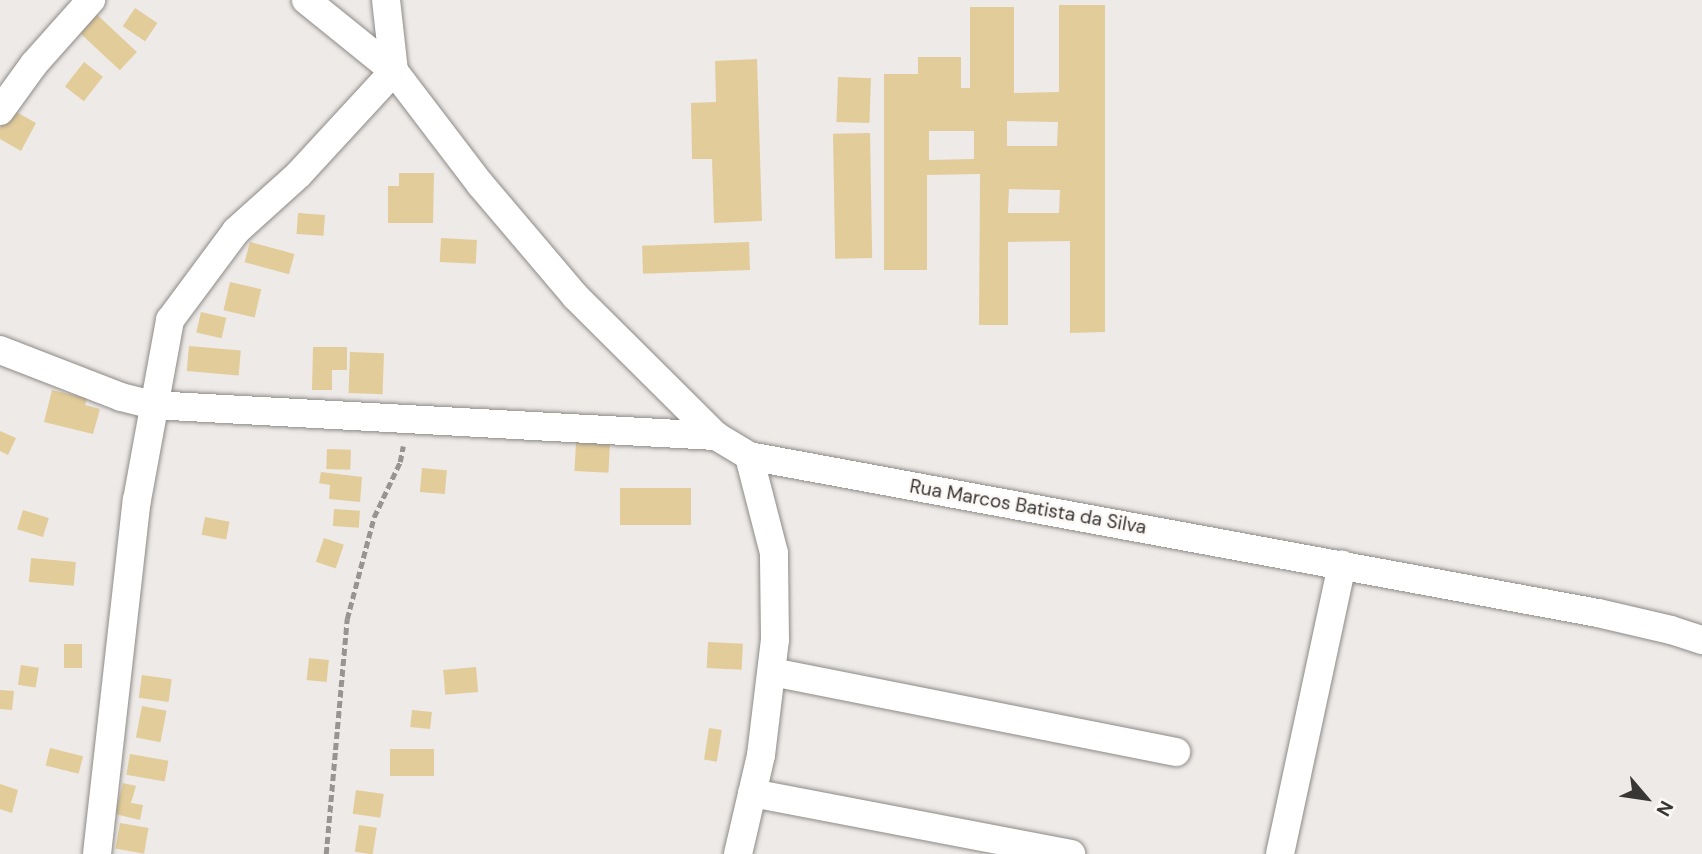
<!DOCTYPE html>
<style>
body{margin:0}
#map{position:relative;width:1702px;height:854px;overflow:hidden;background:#eeeae7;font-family:"DM Sans",sans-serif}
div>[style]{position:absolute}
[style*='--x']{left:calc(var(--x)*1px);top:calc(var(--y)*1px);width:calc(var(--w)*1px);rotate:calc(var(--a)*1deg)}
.building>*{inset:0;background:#e2cc9a;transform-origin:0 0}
.path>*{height:4.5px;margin-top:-2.25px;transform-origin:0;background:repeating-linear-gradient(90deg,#979492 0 7px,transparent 0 10.5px)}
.roads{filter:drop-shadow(0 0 2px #8d8a87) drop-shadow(0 0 2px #8d8a87)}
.street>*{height:28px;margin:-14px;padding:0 14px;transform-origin:14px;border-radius:14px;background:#fff}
span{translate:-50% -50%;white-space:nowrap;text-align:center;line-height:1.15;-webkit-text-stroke:5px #fcf8f5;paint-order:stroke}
.street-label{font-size:19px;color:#393736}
.north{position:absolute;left:1611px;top:763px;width:70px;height:70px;-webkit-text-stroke:5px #fcf8f5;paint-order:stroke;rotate:119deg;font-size:19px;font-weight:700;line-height:28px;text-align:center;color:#393736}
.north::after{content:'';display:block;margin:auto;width:24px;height:32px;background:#393736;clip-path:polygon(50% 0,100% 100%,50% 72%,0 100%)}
</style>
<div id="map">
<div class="building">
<div style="clip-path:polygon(evenodd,1059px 5px,1105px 5px,1105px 332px,1070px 333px,1070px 241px,1008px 242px,1008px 325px,979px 325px,980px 174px,927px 175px,927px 270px,884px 270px,884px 74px,918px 74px,918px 57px,961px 57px,961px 88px,970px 88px,970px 7px,1014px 7px,1014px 93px,1059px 92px,1059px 5px,1007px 121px,1058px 122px,1057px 146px,1007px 146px,1007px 121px,1059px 5px,929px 131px,974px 131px,974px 159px,929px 160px,929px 131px,1059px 5px,1009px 189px,1060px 190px,1059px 213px,1008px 213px,1009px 189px)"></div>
<div style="left:135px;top:8px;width:27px;height:22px;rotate:34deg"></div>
<div style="left:93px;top:11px;width:60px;height:25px;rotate:43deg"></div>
<div style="clip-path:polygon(757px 59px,762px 221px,714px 223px,712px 159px,692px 159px,691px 103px,716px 102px,715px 61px)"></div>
<div style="left:84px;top:62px;width:24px;height:31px;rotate:38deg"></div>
<div style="left:838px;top:77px;width:33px;height:45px;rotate:2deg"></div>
<div style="clip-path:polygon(11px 109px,36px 123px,21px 151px,0 139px,0 128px)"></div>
<div style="left:870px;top:133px;width:125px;height:37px;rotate:89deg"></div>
<div style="clip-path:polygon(399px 173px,434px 173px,433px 223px,388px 223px,388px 186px,399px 186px)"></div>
<div style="left:298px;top:213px;width:27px;height:21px;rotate:4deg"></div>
<div style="left:441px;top:238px;width:36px;height:24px;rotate:3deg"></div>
<div style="left:250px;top:242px;width:46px;height:21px;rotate:15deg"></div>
<div style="left:749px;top:242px;width:28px;height:107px;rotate:88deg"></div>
<div style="left:230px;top:282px;width:32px;height:29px;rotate:13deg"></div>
<div style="left:201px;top:312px;width:26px;height:21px;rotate:13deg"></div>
<div style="left:189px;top:346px;width:52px;height:25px;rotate:5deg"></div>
<div style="clip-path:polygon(313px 347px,347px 347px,347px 370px,332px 370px,332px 390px,312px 390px)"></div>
<div style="left:350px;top:352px;width:34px;height:41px;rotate:2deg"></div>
<div style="clip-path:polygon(52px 390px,87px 398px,85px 405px,100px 409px,93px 434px,44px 422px)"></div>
<div style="clip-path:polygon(0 431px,16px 438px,8px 455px,0 451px)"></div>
<div style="left:576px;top:442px;width:34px;height:29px;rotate:3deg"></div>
<div style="left:327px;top:449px;width:24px;height:20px;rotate:2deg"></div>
<div style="left:422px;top:468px;width:25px;height:24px;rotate:5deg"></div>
<div style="clip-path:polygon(321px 472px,362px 477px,360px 502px,329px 499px,330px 485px,319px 483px)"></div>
<div style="left:620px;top:488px;width:71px;height:37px"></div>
<div style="left:334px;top:509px;width:26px;height:17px;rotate:4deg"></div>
<div style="left:23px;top:510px;width:27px;height:20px;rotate:17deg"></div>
<div style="left:205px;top:517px;width:25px;height:18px;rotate:11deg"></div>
<div style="left:324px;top:538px;width:21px;height:25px;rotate:19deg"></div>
<div style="left:31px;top:558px;width:45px;height:24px;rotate:5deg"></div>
<div style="left:708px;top:642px;width:35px;height:26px;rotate:3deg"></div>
<div style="left:64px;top:644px;width:18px;height:24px"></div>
<div style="left:309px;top:658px;width:20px;height:22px;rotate:6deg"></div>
<div style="left:21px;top:665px;width:18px;height:20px;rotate:9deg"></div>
<div style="left:476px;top:667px;width:25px;height:33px;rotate:85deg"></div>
<div style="left:142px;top:675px;width:30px;height:23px;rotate:8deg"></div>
<div style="clip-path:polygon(0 690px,14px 691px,12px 710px,0 709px)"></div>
<div style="left:142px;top:706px;width:25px;height:32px;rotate:11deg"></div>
<div style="left:412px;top:710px;width:20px;height:17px;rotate:6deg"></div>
<div style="left:709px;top:728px;width:13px;height:32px;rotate:9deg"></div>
<div style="left:50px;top:748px;width:34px;height:18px;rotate:14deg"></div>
<div style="left:434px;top:749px;width:27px;height:44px;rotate:90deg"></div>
<div style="left:130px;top:754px;width:39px;height:21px;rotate:10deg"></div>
<div style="clip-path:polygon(123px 783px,136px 786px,131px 803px,143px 805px,140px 820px,115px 814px)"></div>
<div style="clip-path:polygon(0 784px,18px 790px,12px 813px,0 809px)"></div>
<div style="left:356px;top:790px;width:28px;height:24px;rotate:8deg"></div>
<div style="left:120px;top:823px;width:29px;height:26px;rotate:10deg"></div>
<div style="left:359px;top:825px;width:18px;height:27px;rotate:9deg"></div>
</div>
<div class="path">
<div style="--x:326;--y:854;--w:236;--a:-84.9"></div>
<div style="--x:347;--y:619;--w:106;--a:-75.2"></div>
<div style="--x:374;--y:517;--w:61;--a:-64.7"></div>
<div style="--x:400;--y:462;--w:16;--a:-79"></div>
</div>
<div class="roads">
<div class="street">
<div style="--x:306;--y:0;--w:113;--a:38.9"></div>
<div style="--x:394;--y:71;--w:143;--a:52.7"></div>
<div style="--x:481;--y:185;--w:145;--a:49.7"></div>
<div style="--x:575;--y:296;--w:199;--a:44.8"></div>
<div style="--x:716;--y:436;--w:39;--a:31"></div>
<div style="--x:749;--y:456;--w:863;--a:10.48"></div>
<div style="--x:1598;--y:613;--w:75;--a:13.1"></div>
<div style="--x:1671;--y:630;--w:33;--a:18"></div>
<div style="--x:0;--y:111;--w:58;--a:-54.1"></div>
<div style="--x:34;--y:64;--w:86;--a:-48.3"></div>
<div style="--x:0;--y:350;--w:130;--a:21.2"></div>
<div style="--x:121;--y:397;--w:32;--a:14"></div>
<div style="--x:152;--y:405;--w:565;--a:3.15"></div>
<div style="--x:772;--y:672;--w:412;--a:11.2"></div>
<div style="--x:752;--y:793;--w:325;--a:10.8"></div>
<div style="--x:97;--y:854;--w:356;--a:-83.6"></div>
<div style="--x:137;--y:500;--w:183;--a:-79.6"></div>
<div style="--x:170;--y:320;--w:111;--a:-53.4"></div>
<div style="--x:236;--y:231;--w:85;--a:-42.1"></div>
<div style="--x:299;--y:174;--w:140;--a:-47.3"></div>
<div style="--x:394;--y:71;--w:71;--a:-96.4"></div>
<div style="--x:738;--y:854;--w:102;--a:-76.9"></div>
<div style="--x:761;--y:755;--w:116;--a:-83.1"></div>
<div style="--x:775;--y:640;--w:87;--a:-90.7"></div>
<div style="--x:774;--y:553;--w:100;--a:-104.5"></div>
<div style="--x:1280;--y:854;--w:296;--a:-77.9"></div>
</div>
</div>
<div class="street-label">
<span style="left:1028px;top:507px;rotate:10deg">Rua Marcos Batista da Silva</span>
</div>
<div class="north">N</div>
</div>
